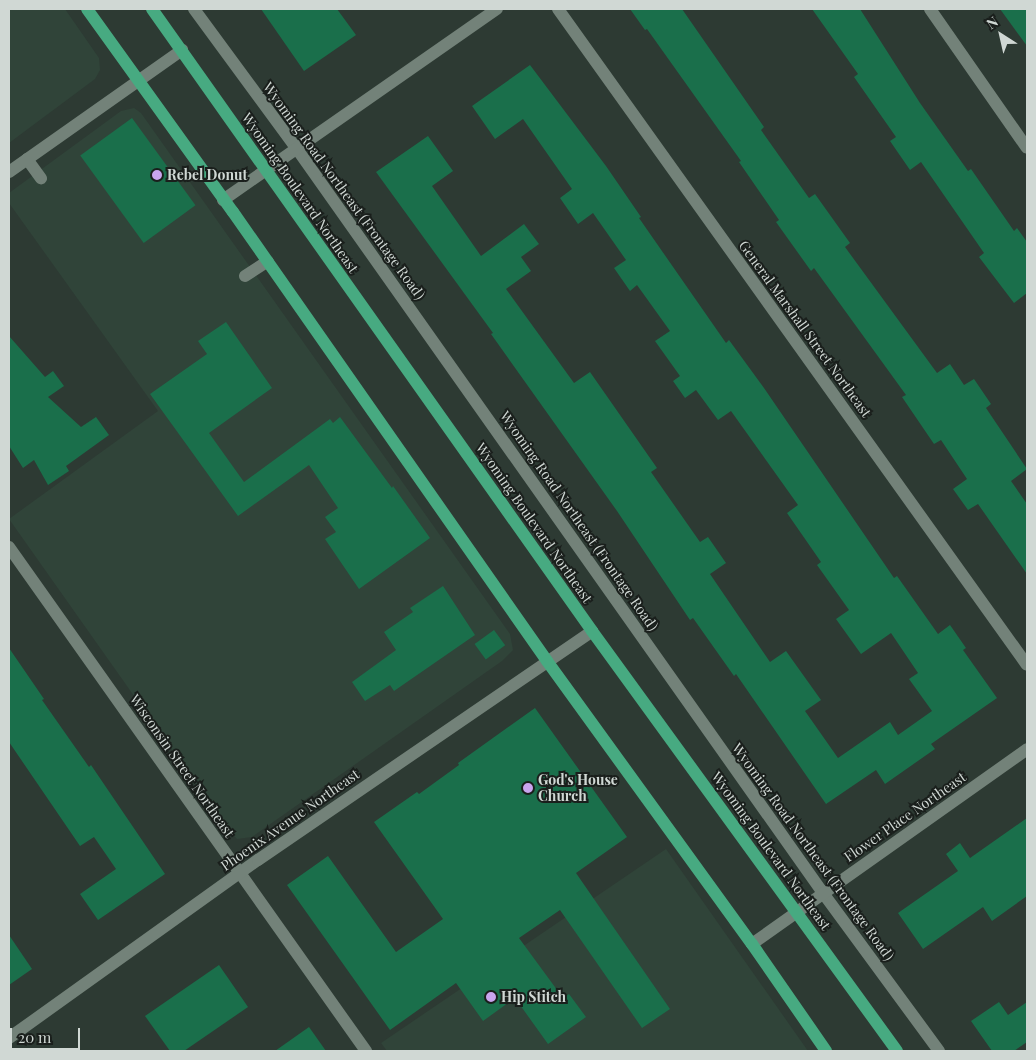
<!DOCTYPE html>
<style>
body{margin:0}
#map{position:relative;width:1036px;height:1060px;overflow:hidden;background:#2d3a33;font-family:"Playfair Display",serif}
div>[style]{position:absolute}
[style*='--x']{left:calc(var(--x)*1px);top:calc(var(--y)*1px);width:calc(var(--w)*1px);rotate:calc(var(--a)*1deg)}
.built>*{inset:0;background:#304439}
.building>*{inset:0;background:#1a6f4b;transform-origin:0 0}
.minor>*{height:12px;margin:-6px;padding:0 6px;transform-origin:6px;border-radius:6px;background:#738279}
.major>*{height:12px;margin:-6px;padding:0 6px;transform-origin:6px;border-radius:6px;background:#47aa81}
.dots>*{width:14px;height:14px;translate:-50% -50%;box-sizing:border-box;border:2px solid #1a1f1c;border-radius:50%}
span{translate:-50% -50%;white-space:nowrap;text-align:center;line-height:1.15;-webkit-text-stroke:4px #1a1f1c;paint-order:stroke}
.poi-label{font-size:14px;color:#d0d8d4;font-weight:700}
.left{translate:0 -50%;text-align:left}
.street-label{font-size:14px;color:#d0d8d4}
.frame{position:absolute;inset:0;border:10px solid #d0d8d4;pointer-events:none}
.north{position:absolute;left:976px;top:10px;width:50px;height:50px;-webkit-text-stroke:4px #1a1f1c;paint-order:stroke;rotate:325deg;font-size:14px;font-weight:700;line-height:20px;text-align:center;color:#d0d8d4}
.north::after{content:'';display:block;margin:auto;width:18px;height:22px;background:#d0d8d4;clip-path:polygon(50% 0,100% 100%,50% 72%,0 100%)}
.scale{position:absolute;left:10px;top:1028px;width:70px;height:22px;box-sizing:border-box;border:2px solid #d0d8d4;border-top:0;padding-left:6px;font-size:15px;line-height:18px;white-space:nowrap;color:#d0d8d4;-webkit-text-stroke:4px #1a1f1c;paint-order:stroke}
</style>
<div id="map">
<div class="built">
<div style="clip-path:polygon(9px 9px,65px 9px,99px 58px,100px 70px,95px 79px,9px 143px)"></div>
<div style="clip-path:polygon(134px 108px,141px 113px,510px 634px,513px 650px,502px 661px,252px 837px,237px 839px,228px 829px,9px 519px,158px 411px,9px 203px,9px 193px,121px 111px)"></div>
<div style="clip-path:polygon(666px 849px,808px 1051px,387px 1051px,381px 1043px)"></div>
</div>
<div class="building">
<div style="clip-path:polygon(261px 9px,337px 9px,356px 35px,304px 71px)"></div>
<div style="clip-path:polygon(630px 9px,682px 9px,764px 127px,761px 130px,809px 198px,815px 194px,850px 243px,845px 247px,937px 373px,950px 364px,964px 385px,974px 379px,991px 404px,986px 408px,1027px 469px,1011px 481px,1027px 504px,1027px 574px,978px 504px,968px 510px,953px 489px,967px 479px,941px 440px,934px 444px,902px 397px,906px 395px,814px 268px,811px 271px,776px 222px,779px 220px,739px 162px,741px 161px,647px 29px,645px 30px)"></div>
<div style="clip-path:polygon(812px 9px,860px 9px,920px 103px,968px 171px,971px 169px,1014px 231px,1017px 228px,1027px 242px,1027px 293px,1014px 303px,979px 257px,984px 253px,921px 162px,910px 170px,890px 141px,896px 137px,854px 77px,858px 74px)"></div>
<div style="clip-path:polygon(1000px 9px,1027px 9px,1027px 46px)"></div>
<div style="clip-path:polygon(530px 65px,606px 166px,641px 217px,639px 218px,726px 343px,729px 340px,764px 388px,894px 578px,897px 576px,938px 634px,950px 625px,966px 648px,963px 650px,997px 698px,931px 744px,935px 749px,885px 784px,876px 770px,826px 804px,736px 674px,734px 676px,693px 618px,690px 620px,617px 511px,491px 334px,493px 333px,376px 172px,428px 136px,453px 171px,432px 186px,481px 256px,524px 224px,539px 244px,521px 257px,531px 271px,506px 289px,574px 383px,590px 372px,657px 468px,651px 472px,700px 542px,708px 537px,726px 563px,710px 574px,770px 662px,786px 651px,821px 700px,805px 711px,838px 758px,890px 722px,898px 735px,932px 711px,909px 679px,918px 673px,891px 633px,861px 654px,836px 619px,849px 610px,817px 565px,821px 562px,787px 513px,798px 505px,731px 411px,718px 420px,696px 390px,685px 398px,673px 381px,680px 376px,655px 341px,670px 331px,637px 285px,630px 291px,614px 268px,626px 260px,593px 213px,578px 224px,560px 198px,572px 189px,523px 119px,495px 139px,472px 106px)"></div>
<div style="left:132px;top:118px;width:108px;height:64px;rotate:54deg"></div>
<div style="clip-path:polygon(226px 322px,272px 388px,209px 433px,244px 482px,330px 419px,333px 423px,340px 417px,392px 488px,393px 486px,430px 538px,359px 589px,325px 539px,336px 532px,325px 517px,338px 508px,309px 465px,238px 516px,150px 394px,207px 354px,198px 341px)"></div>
<div style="clip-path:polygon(9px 336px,45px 377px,53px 371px,64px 386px,48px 397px,81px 427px,96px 417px,109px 435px,66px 466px,69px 471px,48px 485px,34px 460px,23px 468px,9px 446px)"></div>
<div style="clip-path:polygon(443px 586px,475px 635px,394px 691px,390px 685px,365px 701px,352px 682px,396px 650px,384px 632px,413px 612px,410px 608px)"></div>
<div style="left:494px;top:630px;width:19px;height:24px;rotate:54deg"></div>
<div style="clip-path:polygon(9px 648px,44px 699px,42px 700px,89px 767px,91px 765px,165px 874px,98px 920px,80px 894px,116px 869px,94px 837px,80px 846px,9px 742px)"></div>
<div style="clip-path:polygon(535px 708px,627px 837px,576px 873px,670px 1009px,642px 1028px,560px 910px,519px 938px,563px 998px,569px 994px,586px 1017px,548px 1044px,515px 998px,483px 1021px,456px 983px,390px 1030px,287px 885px,328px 856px,396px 952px,443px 919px,374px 822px,417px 792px,419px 794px,459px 765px,458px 763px)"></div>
<div style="clip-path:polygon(1027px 818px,1027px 896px,992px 921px,983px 907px,923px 949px,898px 913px,958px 871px,946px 854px,960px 843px,970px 858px)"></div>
<div style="clip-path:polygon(9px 935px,32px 969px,9px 985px)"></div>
<div style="clip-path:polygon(219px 965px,248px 1007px,184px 1051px,170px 1051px,145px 1016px)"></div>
<div style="clip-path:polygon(999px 1002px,1008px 1015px,1027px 1002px,1027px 1042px,1014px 1051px,992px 1051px,971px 1021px)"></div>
<div style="clip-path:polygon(309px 1027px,326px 1051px,275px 1051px)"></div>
</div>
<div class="minor">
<div style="--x:194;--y:9;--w:174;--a:53.7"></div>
<div style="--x:297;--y:149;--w:911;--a:54.74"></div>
<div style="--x:823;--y:893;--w:196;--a:53.7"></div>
<div style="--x:558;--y:9;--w:806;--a:54.44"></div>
<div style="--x:930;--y:9;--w:169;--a:55.1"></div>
<div style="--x:27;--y:159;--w:24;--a:54"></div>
<div style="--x:9;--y:172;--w:212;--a:-35.2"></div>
<div style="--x:223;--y:200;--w:334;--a:-34.9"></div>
<div style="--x:245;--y:276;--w:27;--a:-33"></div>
<div style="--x:9;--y:547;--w:618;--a:54.69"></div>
<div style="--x:752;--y:944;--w:337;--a:-35.3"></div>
<div style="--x:9;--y:1038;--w:306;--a:-35.6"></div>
<div style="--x:258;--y:860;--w:405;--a:-34.4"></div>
</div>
<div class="major">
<div style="--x:87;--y:9;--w:250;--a:54.3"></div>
<div style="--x:233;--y:212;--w:548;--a:55.03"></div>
<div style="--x:547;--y:661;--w:349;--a:54.1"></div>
<div style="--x:752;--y:944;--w:130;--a:55.3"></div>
<div style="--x:152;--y:9;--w:762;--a:54.72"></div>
<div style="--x:592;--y:631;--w:519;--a:54.01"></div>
</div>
<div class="dots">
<div style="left:157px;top:175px;background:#c9a5ee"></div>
<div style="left:528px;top:788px;background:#c9a5ee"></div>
<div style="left:491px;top:997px;background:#c9a5ee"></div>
</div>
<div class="poi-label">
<span class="left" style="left:167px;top:175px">Rebel Donut</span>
<span class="left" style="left:538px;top:788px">God's House<br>Church</span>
<span class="left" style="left:501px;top:997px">Hip Stitch</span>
</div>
<div class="street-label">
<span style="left:344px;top:191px;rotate:54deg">Wyoming Road Northeast (Frontage Road)</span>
<span style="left:300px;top:193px;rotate:55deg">Wyoming Boulevard Northeast</span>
<span style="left:805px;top:329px;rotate:54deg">General Marshall Street Northeast</span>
<span style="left:579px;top:521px;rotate:55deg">Wyoming Road Northeast (Frontage Road)</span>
<span style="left:534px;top:523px;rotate:55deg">Wyoming Boulevard Northeast</span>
<span style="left:182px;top:766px;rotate:55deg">Wisconsin Street Northeast</span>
<span style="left:905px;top:817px;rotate:-35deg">Flower Place Northeast</span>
<span style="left:290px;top:820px;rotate:-35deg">Phoenix Avenue Northeast</span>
<span style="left:771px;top:851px;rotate:54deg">Wyoming Boulevard Northeast</span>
<span style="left:813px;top:852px;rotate:54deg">Wyoming Road Northeast (Frontage Road)</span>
</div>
<div class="frame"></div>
<div class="north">N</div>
<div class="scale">20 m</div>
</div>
